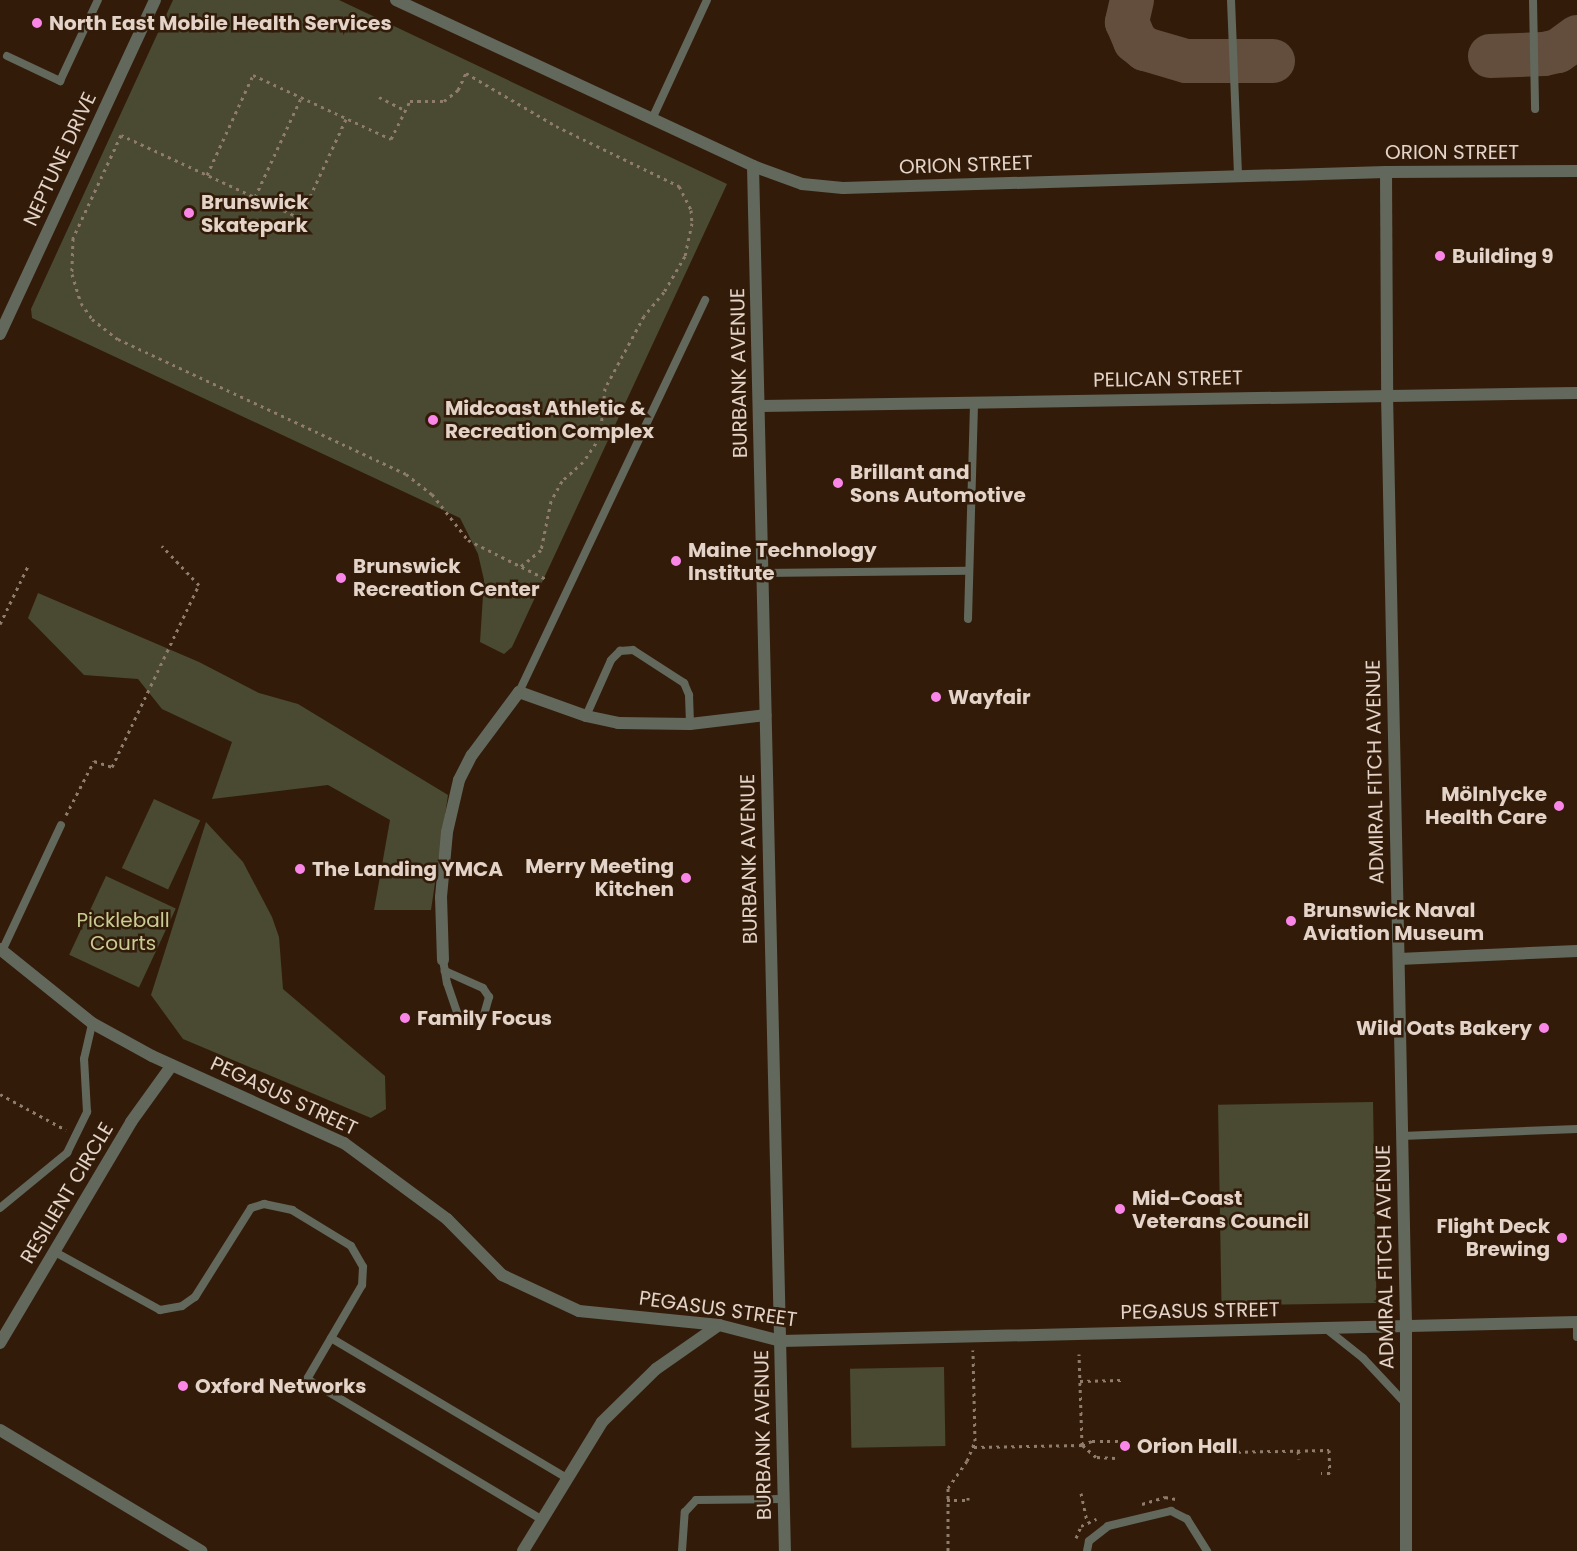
<!DOCTYPE html>
<meta charset="utf-8">
<style>
body{margin:0}
#map{position:relative;width:1577px;height:1551px;overflow:hidden;background:#321c09;font-family:Poppins,sans-serif}
div>[style]{position:absolute}
[style*='--x']{left:calc(var(--x)*1px);top:calc(var(--y)*1px);width:calc(var(--w)*1px);rotate:calc(var(--a)*1deg)}
.green>*{inset:0;background:#494a31;transform-origin:0 0}
.taxiway>*{height:44px;margin:-22px;padding:0 22px;transform-origin:22px;border-radius:22px;background:#634e3e}
.path>*{height:3px;margin-top:-1.5px;transform-origin:0;background:repeating-linear-gradient(90deg,#8f7c6d 0 3px,transparent 0 7.5px)}
.service>*{height:8px;margin:-4px;padding:0 4px;transform-origin:4px;border-radius:4px;background:#63685c}
.minor>*{height:12px;margin:-6px;padding:0 6px;transform-origin:6px;border-radius:6px;background:#63685c}
.dots>*{width:16px;height:16px;translate:-50% -50%;box-sizing:border-box;border:3px solid #321c09;border-radius:50%}
span{translate:-50% -50%;white-space:nowrap;text-align:center;line-height:1.15;-webkit-text-stroke:5px #321c09;paint-order:stroke}
.poi-label{font-size:20px;color:#e3d3c8;font-weight:700}
.left{translate:0 -50%;text-align:left}
.right{translate:-100% -50%;text-align:right}
.street-label{font-size:20px;color:#e3d3c8}
.park-label{font-size:20px;color:#c9cc93}
</style>
<div id="map">
<div class="green">
<div style="clip-path:polygon(173px 0,339px 0,727px 184px,512px 647px,504px 654px,480px 642px,484px 580px,478px 554px,460px 518px,32px 318px,31px 309px)"></div>
<div style="clip-path:polygon(38px 593px,199px 662px,259px 693px,298px 704px,448px 795px,431px 910px,374px 910px,390px 820px,328px 785px,212px 799px,232px 742px,162px 709px,138px 679px,84px 675px,28px 618px)"></div>
<div style="left:154px;top:799px;width:51px;height:76px;rotate:25deg"></div>
<div style="clip-path:polygon(206px 822px,243px 862px,272px 917px,279px 937px,283px 989px,385px 1076px,386px 1109px,371px 1118px,183px 1039px,151px 995px)"></div>
<div style="left:106px;top:876px;width:77px;height:87px;rotate:25deg"></div>
<div style="left:1373px;top:1102px;width:201px;height:155px;rotate:89deg"></div>
<div style="left:944px;top:1367px;width:79px;height:94px;rotate:89deg"></div>
</div>
<div class="taxiway">
<div style="--x:1132;--y:0;--w:23;--a:103"></div>
<div style="--x:1127;--y:22;--w:21;--a:67"></div>
<div style="--x:1135;--y:41;--w:13;--a:39"></div>
<div style="--x:1145;--y:49;--w:43;--a:16.3"></div>
<div style="--x:1186;--y:61;--w:87;--a:0"></div>
<div style="--x:1490;--y:56;--w:54;--a:-2.1"></div>
<div style="--x:1544;--y:54;--w:14;--a:-12"></div>
<div style="--x:1558;--y:51;--w:24;--a:-36"></div>
</div>
<div class="path">
<div style="--x:379;--y:97;--w:29;--a:27"></div>
<div style="--x:346;--y:119;--w:109;--a:114.9"></div>
<div style="--x:300;--y:218;--w:197;--a:-155.1"></div>
<div style="--x:121;--y:135;--w:114;--a:115"></div>
<div style="--x:73;--y:238;--w:36;--a:92"></div>
<div style="--x:72;--y:274;--w:30;--a:73"></div>
<div style="--x:81;--y:303;--w:19;--a:55"></div>
<div style="--x:92;--y:319;--w:33;--a:38"></div>
<div style="--x:118;--y:339;--w:318;--a:25.1"></div>
<div style="--x:406;--y:474;--w:33;--a:38"></div>
<div style="--x:432;--y:494;--w:58;--a:52"></div>
<div style="--x:468;--y:540;--w:87;--a:26.6"></div>
<div style="--x:207;--y:175;--w:110;--a:-65.3"></div>
<div style="--x:253;--y:75;--w:152;--a:24.9"></div>
<div style="--x:391;--y:139;--w:42;--a:-63.4"></div>
<div style="--x:410;--y:101;--w:34;--a:0"></div>
<div style="--x:444;--y:101;--w:18;--a:-38"></div>
<div style="--x:458;--y:90;--w:19;--a:-65"></div>
<div style="--x:466;--y:73;--w:104;--a:30.5"></div>
<div style="--x:556;--y:126;--w:137;--a:26"></div>
<div style="--x:679;--y:186;--w:27;--a:63"></div>
<div style="--x:691;--y:210;--w:13;--a:86"></div>
<div style="--x:692;--y:223;--w:34;--a:102"></div>
<div style="--x:685;--y:256;--w:42;--a:120.3"></div>
<div style="--x:664;--y:292;--w:31;--a:130"></div>
<div style="--x:644;--y:316;--w:82;--a:118.4"></div>
<div style="--x:605;--y:388;--w:49;--a:95.8"></div>
<div style="--x:600;--y:437;--w:30;--a:124"></div>
<div style="--x:583;--y:462;--w:28;--a:138"></div>
<div style="--x:562;--y:481;--w:23;--a:119"></div>
<div style="--x:551;--y:501;--w:50;--a:101.5"></div>
<div style="--x:541;--y:550;--w:27;--a:141"></div>
<div style="--x:255;--y:197;--w:109;--a:-65.1"></div>
<div style="--x:0;--y:624;--w:67;--a:-64.2"></div>
<div style="--x:66;--y:815;--w:61;--a:-62.6"></div>
<div style="--x:94;--y:761;--w:19;--a:18"></div>
<div style="--x:112;--y:767;--w:202;--a:-64.5"></div>
<div style="--x:199;--y:585;--w:54;--a:-133.5"></div>
<div style="--x:0;--y:1094;--w:75;--a:28.6"></div>
<div style="--x:1080;--y:1381;--w:41;--a:-1.4"></div>
<div style="--x:974;--y:1447;--w:108;--a:-1.1"></div>
<div style="--x:1082;--y:1445;--w:91;--a:-91.9"></div>
<div style="--x:1298;--y:1451;--w:8;--a:83"></div>
<div style="--x:1230;--y:1452;--w:99;--a:-1.2"></div>
<div style="--x:1329;--y:1450;--w:23;--a:88"></div>
<div style="--x:1330;--y:1473;--w:9;--a:180"></div>
<div style="--x:1115;--y:1458;--w:19;--a:-177"></div>
<div style="--x:1096;--y:1457;--w:18;--a:-139"></div>
<div style="--x:1082;--y:1445;--w:11;--a:-22"></div>
<div style="--x:1092;--y:1441;--w:27;--a:0"></div>
<div style="--x:1081;--y:1493;--w:30;--a:78"></div>
<div style="--x:947;--y:1500;--w:21;--a:0"></div>
<div style="--x:968;--y:1500;--w:5;--a:-90"></div>
<div style="--x:1142;--y:1504;--w:24;--a:-17"></div>
<div style="--x:1165;--y:1497;--w:11;--a:10"></div>
<div style="--x:1076;--y:1538;--w:13;--a:-67"></div>
<div style="--x:1081;--y:1526;--w:17;--a:-25"></div>
<div style="--x:948;--y:1551;--w:63;--a:-90"></div>
<div style="--x:948;--y:1488;--w:33;--a:-55"></div>
<div style="--x:967;--y:1461;--w:22;--a:-68"></div>
<div style="--x:975;--y:1441;--w:91;--a:-91.3"></div>
</div>
<div class="service">
<div style="--x:1231;--y:0;--w:176;--a:87.7"></div>
<div style="--x:1533;--y:0;--w:109;--a:88.9"></div>
<div style="--x:7;--y:56;--w:59;--a:25.3"></div>
<div style="--x:60;--y:81;--w:89;--a:-64.9"></div>
<div style="--x:652;--y:119;--w:131;--a:-65.2"></div>
<div style="--x:762;--y:573;--w:207;--a:-0.6"></div>
<div style="--x:968;--y:619;--w:217;--a:-88.4"></div>
<div style="--x:519;--y:692;--w:434;--a:-64.6"></div>
<div style="--x:586;--y:716;--w:61;--a:-65.9"></div>
<div style="--x:611;--y:660;--w:13;--a:-45"></div>
<div style="--x:620;--y:651;--w:13;--a:-4"></div>
<div style="--x:633;--y:650;--w:61;--a:32.9"></div>
<div style="--x:684;--y:683;--w:13;--a:67"></div>
<div style="--x:689;--y:695;--w:29;--a:88"></div>
<div style="--x:2;--y:951;--w:139;--a:-64.9"></div>
<div style="--x:443;--y:960;--w:11;--a:80"></div>
<div style="--x:445;--y:971;--w:12;--a:81"></div>
<div style="--x:447;--y:983;--w:40;--a:71.1"></div>
<div style="--x:460;--y:1021;--w:14;--a:8"></div>
<div style="--x:474;--y:1023;--w:10;--a:-29"></div>
<div style="--x:483;--y:1018;--w:22;--a:-74"></div>
<div style="--x:489;--y:997;--w:11;--a:-124"></div>
<div style="--x:483;--y:988;--w:42;--a:-155.9"></div>
<div style="--x:1402;--y:1136;--w:175;--a:-2.3"></div>
<div style="--x:0;--y:1208;--w:87;--a:-39.4"></div>
<div style="--x:67;--y:1153;--w:46;--a:-64"></div>
<div style="--x:87;--y:1112;--w:53;--a:-93.2"></div>
<div style="--x:84;--y:1059;--w:37;--a:-77"></div>
<div style="--x:55;--y:1252;--w:120;--a:28.9"></div>
<div style="--x:160;--y:1310;--w:22;--a:-10"></div>
<div style="--x:182;--y:1306;--w:16;--a:-35"></div>
<div style="--x:195;--y:1297;--w:105;--a:-57.8"></div>
<div style="--x:251;--y:1208;--w:14;--a:-17"></div>
<div style="--x:264;--y:1204;--w:29;--a:12"></div>
<div style="--x:292;--y:1210;--w:69;--a:31.4"></div>
<div style="--x:351;--y:1246;--w:24;--a:60"></div>
<div style="--x:363;--y:1267;--w:18;--a:93"></div>
<div style="--x:362;--y:1285;--w:109;--a:120.3"></div>
<div style="--x:307;--y:1379;--w:273;--a:30.9"></div>
<div style="--x:1577;--y:1322;--w:15;--a:90"></div>
<div style="--x:1324;--y:1327;--w:50;--a:38.5"></div>
<div style="--x:1363;--y:1358;--w:63;--a:46.9"></div>
<div style="--x:331;--y:1338;--w:272;--a:30.7"></div>
<div style="--x:682;--y:1551;--w:39;--a:-86"></div>
<div style="--x:685;--y:1512;--w:16;--a:-47"></div>
<div style="--x:696;--y:1500;--w:87;--a:-0.7"></div>
<div style="--x:1087;--y:1551;--w:10;--a:-79"></div>
<div style="--x:1089;--y:1541;--w:24;--a:-38"></div>
<div style="--x:1108;--y:1526;--w:65;--a:-13.4"></div>
<div style="--x:1171;--y:1511;--w:18;--a:27"></div>
<div style="--x:1187;--y:1519;--w:38;--a:58"></div>
</div>
<div class="minor">
<div style="--x:396;--y:0;--w:394;--a:24.9"></div>
<div style="--x:753;--y:166;--w:52;--a:20.2"></div>
<div style="--x:802;--y:184;--w:41;--a:5.6"></div>
<div style="--x:843;--y:188;--w:543;--a:-1.69"></div>
<div style="--x:1386;--y:172;--w:191;--a:-0.3"></div>
<div style="--x:753;--y:166;--w:1385;--a:88.68"></div>
<div style="--x:1386;--y:172;--w:222;--a:89.7"></div>
<div style="--x:1387;--y:394;--w:931;--a:88.83"></div>
<div style="--x:1406;--y:1325;--w:226;--a:90"></div>
<div style="--x:0;--y:334;--w:368;--a:-65.1"></div>
<div style="--x:759;--y:406;--w:818;--a:-0.91"></div>
<div style="--x:0;--y:949;--w:118;--a:38.8"></div>
<div style="--x:92;--y:1023;--w:68;--a:28.8"></div>
<div style="--x:152;--y:1056;--w:211;--a:24.4"></div>
<div style="--x:344;--y:1143;--w:128;--a:36.4"></div>
<div style="--x:447;--y:1219;--w:78;--a:45.5"></div>
<div style="--x:502;--y:1275;--w:85;--a:25.1"></div>
<div style="--x:579;--y:1311;--w:141;--a:5.7"></div>
<div style="--x:719;--y:1325;--w:64;--a:14.5"></div>
<div style="--x:781;--y:1341;--w:796;--a:-1.37"></div>
<div style="--x:1399;--y:959;--w:178;--a:-2.6"></div>
<div style="--x:443;--y:960;--w:63;--a:-91.8"></div>
<div style="--x:441;--y:897;--w:65;--a:-84.7"></div>
<div style="--x:447;--y:832;--w:53;--a:-77"></div>
<div style="--x:459;--y:780;--w:28;--a:-63"></div>
<div style="--x:472;--y:755;--w:79;--a:-53.3"></div>
<div style="--x:519;--y:692;--w:71;--a:19.7"></div>
<div style="--x:586;--y:716;--w:33;--a:12"></div>
<div style="--x:618;--y:723;--w:72;--a:0.8"></div>
<div style="--x:690;--y:724;--w:76;--a:-6.8"></div>
<div style="--x:0;--y:1343;--w:257;--a:-59.3"></div>
<div style="--x:131;--y:1122;--w:70;--a:-54.3"></div>
<div style="--x:0;--y:1430;--w:235;--a:31"></div>
<div style="--x:523;--y:1551;--w:151;--a:-58.5"></div>
<div style="--x:602;--y:1422;--w:76;--a:-44.5"></div>
<div style="--x:656;--y:1369;--w:77;--a:-34.9"></div>
</div>
<div class="dots">
<div style="left:37px;top:23px;background:#fa87e7"></div>
<div style="left:189px;top:213px;background:#fa87e7"></div>
<div style="left:1440px;top:256px;background:#fa87e7"></div>
<div style="left:433px;top:420px;background:#fa87e7"></div>
<div style="left:838px;top:483px;background:#fa87e7"></div>
<div style="left:676px;top:561px;background:#fa87e7"></div>
<div style="left:341px;top:578px;background:#fa87e7"></div>
<div style="left:936px;top:697px;background:#fa87e7"></div>
<div style="left:1559px;top:806px;background:#fa87e7"></div>
<div style="left:300px;top:869px;background:#fa87e7"></div>
<div style="left:686px;top:878px;background:#fa87e7"></div>
<div style="left:1291px;top:921px;background:#fa87e7"></div>
<div style="left:405px;top:1018px;background:#fa87e7"></div>
<div style="left:1544px;top:1028px;background:#fa87e7"></div>
<div style="left:1120px;top:1209px;background:#fa87e7"></div>
<div style="left:1562px;top:1238px;background:#fa87e7"></div>
<div style="left:183px;top:1386px;background:#fa87e7"></div>
<div style="left:1125px;top:1446px;background:#fa87e7"></div>
</div>
<div class="poi-label">
<span class="left" style="left:49px;top:23px">North East Mobile Health Services</span>
<span class="left" style="left:201px;top:214px">Brunswick<br>Skatepark</span>
<span class="left" style="left:1452px;top:256px">Building 9</span>
<span class="left" style="left:445px;top:420px">Midcoast Athletic &amp;<br>Recreation Complex</span>
<span class="left" style="left:850px;top:484px">Brillant and<br>Sons Automotive</span>
<span class="left" style="left:688px;top:562px">Maine Technology<br>Institute</span>
<span class="left" style="left:353px;top:578px">Brunswick<br>Recreation Center</span>
<span class="left" style="left:948px;top:697px">Wayfair</span>
<span class="right" style="left:1547px;top:806px">Mölnlycke<br>Health Care</span>
<span class="right" style="left:674px;top:878px">Merry Meeting<br>Kitchen</span>
<span class="left" style="left:312px;top:869px">The Landing YMCA</span>
<span class="left" style="left:1303px;top:922px">Brunswick Naval<br>Aviation Museum</span>
<span class="left" style="left:417px;top:1018px">Family Focus</span>
<span class="right" style="left:1532px;top:1028px">Wild Oats Bakery</span>
<span class="left" style="left:1132px;top:1210px">Mid-Coast<br>Veterans Council</span>
<span class="right" style="left:1550px;top:1238px">Flight Deck<br>Brewing</span>
<span class="left" style="left:195px;top:1386px">Oxford Networks</span>
<span class="left" style="left:1137px;top:1446px">Orion Hall</span>
</div>
<div class="street-label">
<span style="left:1452px;top:152px">ORION STREET</span>
<span style="left:60px;top:159px;rotate:-65deg">NEPTUNE DRIVE</span>
<span style="left:966px;top:165px;rotate:-2deg">ORION STREET</span>
<span style="left:739px;top:373px;rotate:-91deg">BURBANK AVENUE</span>
<span style="left:1168px;top:379px;rotate:-1deg">PELICAN STREET</span>
<span style="left:1375px;top:772px;rotate:-91deg">ADMIRAL FITCH AVENUE</span>
<span style="left:749px;top:859px;rotate:-91deg">BURBANK AVENUE</span>
<span style="left:284px;top:1096px;rotate:25deg">PEGASUS STREET</span>
<span style="left:67px;top:1193px;rotate:-59deg">RESILIENT CIRCLE</span>
<span style="left:1385px;top:1257px;rotate:-91deg">ADMIRAL FITCH AVENUE</span>
<span style="left:718px;top:1309px;rotate:8deg">PEGASUS STREET</span>
<span style="left:1200px;top:1311px;rotate:-1deg">PEGASUS STREET</span>
<span style="left:763px;top:1435px;rotate:-91deg">BURBANK AVENUE</span>
</div>
<div class="park-label">
<span style="left:123px;top:932px">Pickleball<br>Courts</span>
</div>
</div>
